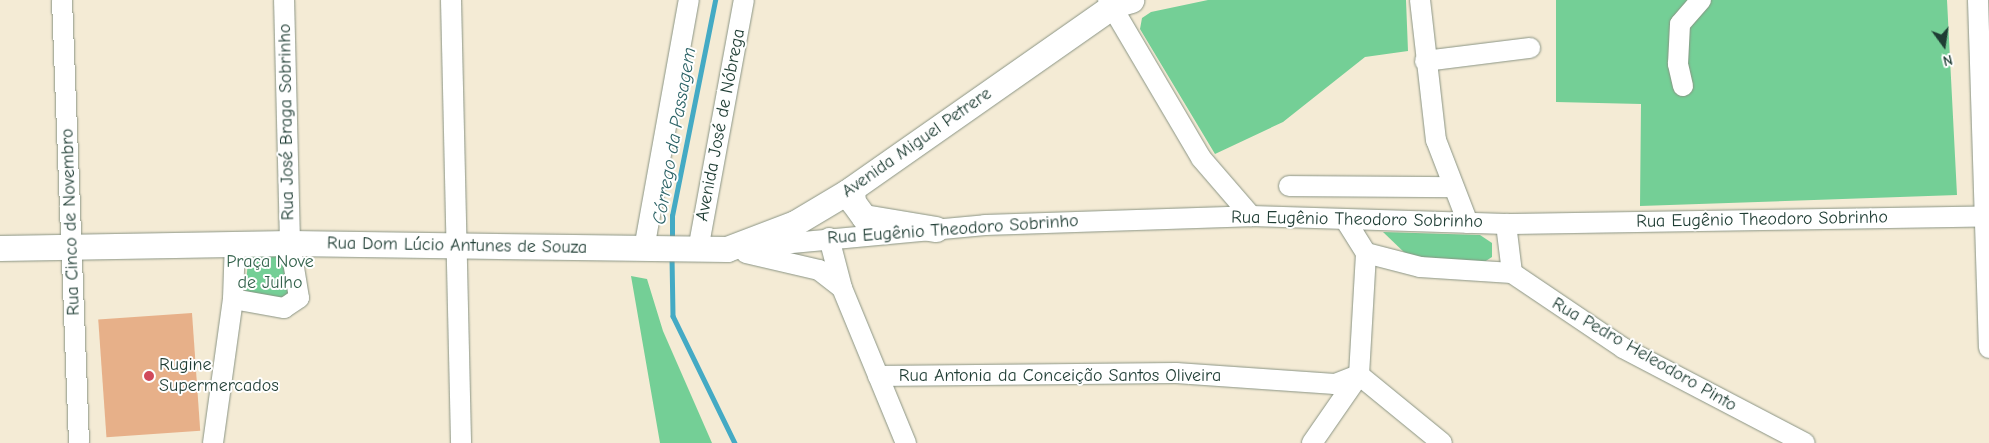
<!DOCTYPE html>
<meta charset="utf-8">
<style>
body{margin:0}
#map{position:relative;width:1989px;height:443px;overflow:hidden;background:#f4ebd5;font-family:"Comic Neue",sans-serif}
div>[style]{position:absolute}
[style*='--x']{left:calc(var(--x)*1px);top:calc(var(--y)*1px);width:calc(var(--w)*1px);rotate:calc(var(--a)*1deg)}
.green>*{inset:0;background:#74cf96}
.stream>*{height:4.5px;margin:-2.25px;padding:0 2.25px;transform-origin:2.25px;border-radius:2.25px;background:#44aac4}
.building>*{inset:0;background:#e7b089;transform-origin:0 0}
.roads{filter:drop-shadow(0 0 1px #8a9484) drop-shadow(0 0 1px #8a9484)}
.minor>*{height:20px;margin:-10px;padding:0 10px;transform-origin:10px;border-radius:10px;background:#fff}
.major>*{height:25px;margin:-12.5px;padding:0 12.5px;transform-origin:12.5px;border-radius:12.5px;background:#fff}
.dots>*{width:14px;height:14px;translate:-50% -50%;box-sizing:border-box;border:2px solid #fff;border-radius:50%}
span{translate:-50% -50%;white-space:nowrap;text-align:center;line-height:1.15;-webkit-text-stroke:4px #fff;paint-order:stroke}
.street-label{font-size:18px;color:#1f3d34}
.park-label{font-size:18px;color:#34624c}
.poi-label{font-size:18px;color:#1f3d34}
.left{translate:0 -50%;text-align:left}
.water-label{font-size:19px;color:#2c6366;font-style:italic}
.north{position:absolute;left:1919px;top:20px;width:50px;height:50px;-webkit-text-stroke:4px #fff;paint-order:stroke;rotate:166deg;font-size:14px;font-weight:700;line-height:20px;text-align:center;color:#1f3d34}
.north::after{content:'';display:block;margin:auto;width:18px;height:22px;background:#1f3d34;clip-path:polygon(50% 0,100% 100%,50% 72%,0 100%)}
</style>
<div id="map">
<div class="green">
<div style="clip-path:polygon(1208px 0,1406px 0,1408px 51px,1365px 57px,1283px 122px,1215px 154px,1140px 29px,1142px 18px,1151px 12px)"></div>
<div style="clip-path:polygon(1556px 0,1947px 0,1957px 195px,1640px 206px,1641px 104px,1556px 102px)"></div>
<div style="clip-path:polygon(1383px 232px,1480px 235px,1492px 243px,1492px 257px,1481px 264px,1408px 256px)"></div>
<div style="clip-path:polygon(291px 252px,291px 292px,286px 300px,245px 291px,249px 253px)"></div>
<div style="clip-path:polygon(631px 276px,647px 279px,663px 331px,712px 443px,660px 443px)"></div>
</div>
<div class="stream">
<div style="--x:672;--y:242;--w:26;--a:-90"></div>
<div style="--x:672;--y:216;--w:220;--a:-78.7"></div>
<div style="--x:672;--y:257;--w:59;--a:89"></div>
<div style="--x:673;--y:316;--w:141;--a:64"></div>
</div>
<div class="building">
<div style="left:192px;top:313px;width:118px;height:94px;rotate:86deg"></div>
</div>
<div class="roads">
<div class="minor">
<div style="--x:62;--y:0;--w:443;--a:87.8"></div>
<div style="--x:451;--y:0;--w:443;--a:88.7"></div>
<div style="--x:1108;--y:0;--w:183;--a:59.5"></div>
<div style="--x:1201;--y:158;--w:77;--a:49.2"></div>
<div style="--x:1420;--y:0;--w:141;--a:83.5"></div>
<div style="--x:1436;--y:140;--w:89;--a:68.9"></div>
<div style="--x:1978;--y:0;--w:348;--a:88.2"></div>
<div style="--x:1425;--y:61;--w:106;--a:-7.1"></div>
<div style="--x:1683;--y:86;--w:23;--a:-103"></div>
<div style="--x:1678;--y:64;--w:40;--a:-87.1"></div>
<div style="--x:1680;--y:24;--w:32;--a:-49"></div>
<div style="--x:1289;--y:186;--w:163;--a:0.4"></div>
<div style="--x:1506;--y:224;--w:49;--a:83"></div>
<div style="--x:829;--y:238;--w:52;--a:75.4"></div>
<div style="--x:842;--y:288;--w:168;--a:67.6"></div>
<div style="--x:749;--y:247;--w:237;--a:-5.3"></div>
<div style="--x:985;--y:225;--w:266;--a:-1.9"></div>
<div style="--x:1251;--y:216;--w:255;--a:1.8"></div>
<div style="--x:1506;--y:224;--w:483;--a:-0.9"></div>
<div style="--x:644;--y:249;--w:253;--a:-79.8"></div>
<div style="--x:698;--y:250;--w:254;--a:-79.6"></div>
<div style="--x:746;--y:253;--w:75;--a:13.1"></div>
<div style="--x:819;--y:270;--w:29;--a:38"></div>
<div style="--x:1366;--y:253;--w:56;--a:14.5"></div>
<div style="--x:1420;--y:267;--w:92;--a:3.7"></div>
<div style="--x:1512;--y:273;--w:134;--a:34"></div>
<div style="--x:1623;--y:348;--w:205;--a:27.6"></div>
<div style="--x:233;--y:299;--w:52;--a:10"></div>
<div style="--x:284;--y:308;--w:18;--a:-34"></div>
<div style="--x:299;--y:298;--w:56;--a:-99.3"></div>
<div style="--x:290;--y:243;--w:243;--a:-91.4"></div>
<div style="--x:878;--y:376;--w:298;--a:-0.6"></div>
<div style="--x:1176;--y:373;--w:159;--a:4"></div>
<div style="--x:1335;--y:384;--w:26;--a:-21"></div>
<div style="--x:1359;--y:375;--w:107;--a:39.3"></div>
<div style="--x:213;--y:443;--w:145;--a:-82.1"></div>
<div style="--x:233;--y:299;--w:56;--a:-88"></div>
<div style="--x:1312;--y:443;--w:83;--a:-55.3"></div>
<div style="--x:1359;--y:375;--w:122;--a:-86.7"></div>
<div style="--x:1366;--y:253;--w:40;--a:-122"></div>
</div>
<div class="major">
<div style="--x:852;--y:189;--w:13;--a:86"></div>
<div style="--x:853;--y:202;--w:19;--a:54"></div>
<div style="--x:864;--y:217;--w:73;--a:9.5"></div>
<div style="--x:0;--y:248;--w:290;--a:-1"></div>
<div style="--x:290;--y:243;--w:437;--a:0.8"></div>
<div style="--x:727;--y:249;--w:73;--a:-20.9"></div>
<div style="--x:795;--y:223;--w:61;--a:-30.8"></div>
<div style="--x:847;--y:192;--w:326;--a:-35"></div>
<div style="--x:1114;--y:5;--w:18;--a:-16"></div>
</div>
</div>
<div class="dots">
<div style="left:149px;top:376px;background:#d1495b"></div>
</div>
<div class="street-label">
<span style="left:287px;top:122px;rotate:-91deg">Rua José Braga Sobrinho</span>
<span style="left:721px;top:125px;rotate:-79deg">Avenida José de Nóbrega</span>
<span style="left:917px;top:143px;rotate:-35deg">Avenida Miguel Petrere</span>
<span style="left:1357px;top:220px;rotate:1deg">Rua Eugênio Theodoro Sobrinho</span>
<span style="left:1762px;top:220px;rotate:-1deg">Rua Eugênio Theodoro Sobrinho</span>
<span style="left:71px;top:222px;rotate:-92deg">Rua Cinco de Novembro</span>
<span style="left:953px;top:230px;rotate:-4deg">Rua Eugênio Theodoro Sobrinho</span>
<span style="left:457px;top:246px;rotate:1deg">Rua Dom Lúcio Antunes de Souza</span>
<span style="left:1644px;top:355px;rotate:30deg">Rua Pedro Heleodoro Pinto</span>
<span style="left:1060px;top:376px">Rua Antonia da Conceição Santos Oliveira</span>
</div>
<div class="park-label">
<span style="left:270px;top:273px">Praça Nove<br>de Julho</span>
</div>
<div class="poi-label">
<span class="left" style="left:159px;top:376px">Rugine<br>Supermercados</span>
</div>
<div class="water-label">
<span style="left:675px;top:136px;rotate:-80deg">Córrego da Passagem</span>
</div>
<div class="north">N</div>
</div>
